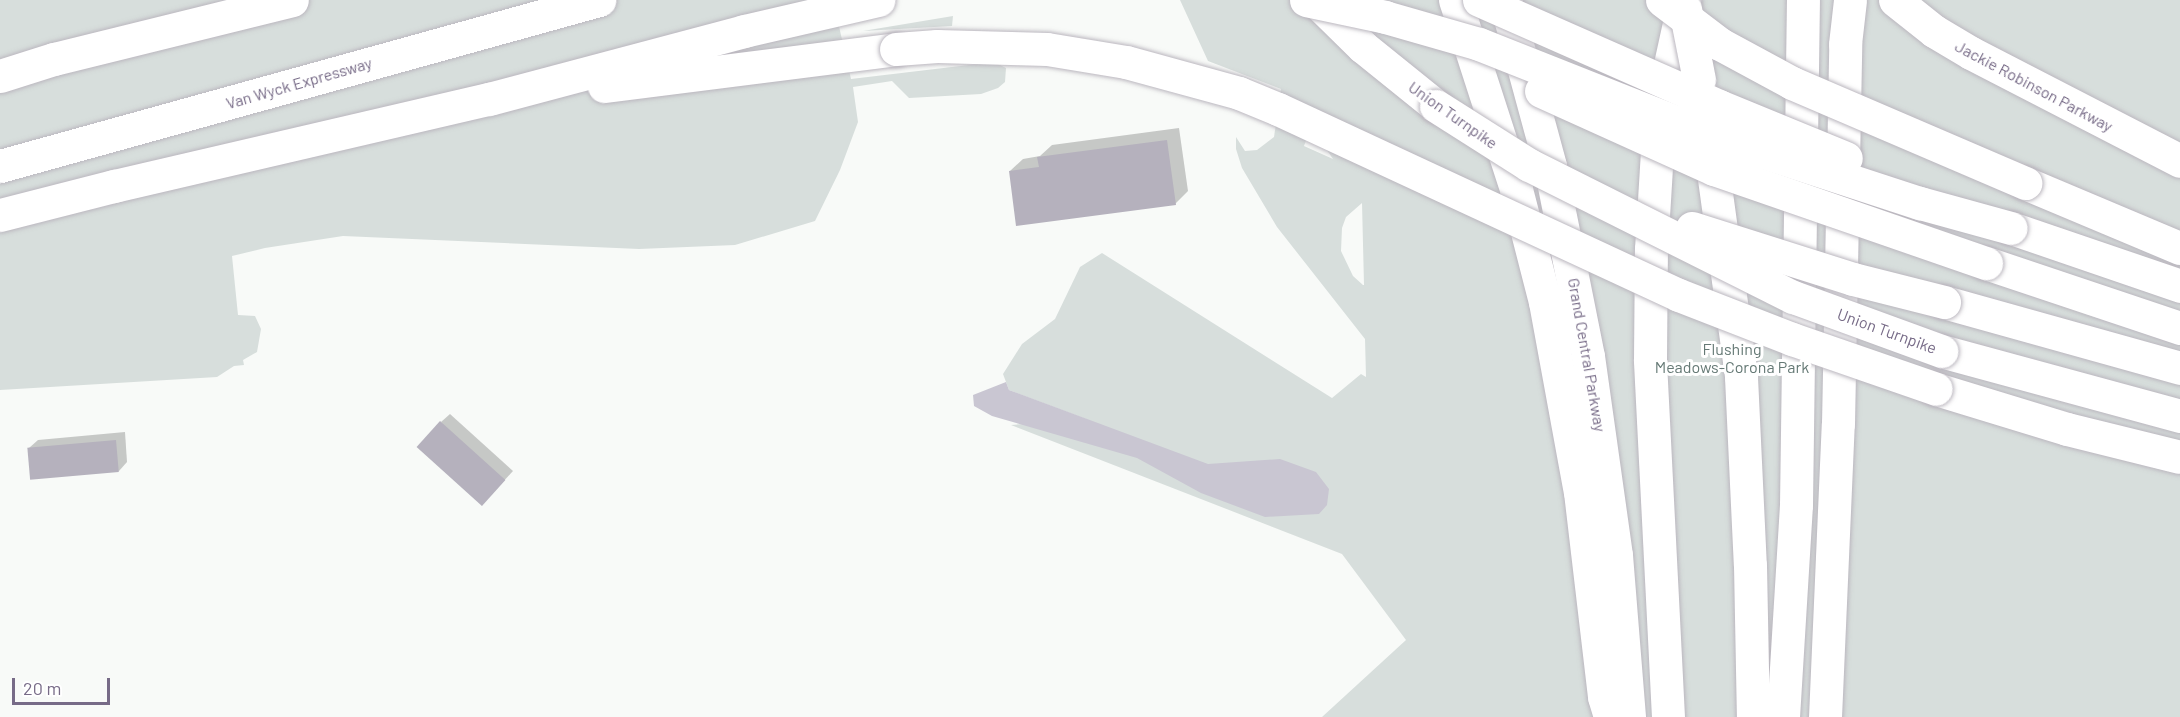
<!DOCTYPE html>
<style>
body{margin:0}
#map{position:relative;width:2180px;height:717px;overflow:hidden;background:#f8faf8;font-family:Barlow,sans-serif}
div>[style]{position:absolute}
[style*='--x']{left:calc(var(--x)*1px);top:calc(var(--y)*1px);width:calc(var(--w)*1px);rotate:calc(var(--a)*1deg)}
.green>*{inset:0;background:#d7dedc}
.water>*{inset:0;background:#c9c6d2}
.shadow>*{inset:0;background:#0003}
.building>*{inset:0;background:#b5b1bd;transform-origin:0 0}
.roads{filter:drop-shadow(0 0 2px #bbb7bf) drop-shadow(0 0 2px #bbb7bf)}
.major>*{height:33px;margin:-16.5px;padding:0 16.5px;transform-origin:16.5px;border-radius:16.5px;background:#fff}
.highway>*{height:33px;margin:-16.5px;padding:0 16.5px;transform-origin:16.5px;border-radius:16.5px;background:#fff}
.bridges{filter:drop-shadow(0 0 2px #bbb7bf) drop-shadow(0 0 2px #bbb7bf)}
.major-bridge>*{height:33px;margin:-16.5px;padding:0 16.5px;transform-origin:16.5px;border-radius:16.5px;background:#fff}
.highway-bridge>*{height:33px;margin:-16.5px;padding:0 16.5px;transform-origin:16.5px;border-radius:16.5px;background:#fff}
span{translate:-50% -50%;white-space:nowrap;text-align:center;line-height:1.15;-webkit-text-stroke:6px #fff;paint-order:stroke}
.street-label{font-size:16px;color:#776b87}
.park-label{font-size:16px;color:#657975}
.scale{position:absolute;left:12px;top:678px;width:98px;height:27px;box-sizing:border-box;border:3px solid #776b87;border-top:0;padding-left:8px;font-size:18px;line-height:21px;white-space:nowrap;color:#776b87;-webkit-text-stroke:4px #fff;paint-order:stroke}
</style>
<div id="map">
<div class="green">
<div style="clip-path:polygon(0 0,833px 0,851px 79px,994px 62px,1006px 68px,1005px 82px,998px 88px,981px 94px,909px 98px,892px 81px,853px 87px,858px 122px,840px 170px,815px 221px,735px 245px,639px 249px,343px 236px,265px 248px,232px 256px,238px 315px,255px 316px,261px 329px,257px 352px,243px 360px,244px 365px,234px 366px,217px 377px,0 390px)"></div>
<div style="clip-path:polygon(evenodd,1180px 0,2180px 0,2180px 717px,1322px 717px,1406px 640px,1342px 554px,1011px 425px,1086px 419px,1009px 390px,1003px 374px,1022px 344px,1055px 319px,1080px 267px,1102px 253px,1332px 398px,1361px 374px,1366px 377px,1365px 339px,1277px 227px,1242px 168px,1236px 149px,1236px 137px,1245px 151px,1257px 150px,1274px 137px,1281px 89px,1208px 61px,1180px 0,1311px 127px,1333px 159px,1304px 146px,1311px 127px,1180px 0,1362px 203px,1364px 285px,1363px 285px,1353px 276px,1341px 251px,1342px 228px,1346px 217px,1362px 203px)"></div>
<div style="clip-path:polygon(953px 16px,952px 26px,863px 31px)"></div>
</div>
<div class="water">
<div style="clip-path:polygon(1006px 382px,1009px 390px,1208px 464px,1280px 459px,1316px 472px,1329px 489px,1327px 505px,1319px 514px,1265px 517px,1201px 493px,1137px 458px,992px 416px,974px 406px,973px 395px)"></div>
</div>
<div class="shadow">
<div style="clip-path:polygon(1179px 128px,1188px 191px,1175px 204px,1010px 171px,1023px 159px,1040px 156px,1052px 145px)"></div>
<div style="clip-path:polygon(450px 414px,513px 471px,491px 495px,441px 422px)"></div>
<div style="clip-path:polygon(125px 432px,127px 462px,119px 471px,29px 448px,38px 440px)"></div>
</div>
<div class="building">
<div style="clip-path:polygon(1167px 140px,1176px 205px,1016px 226px,1009px 171px,1039px 167px,1037px 157px)"></div>
<div style="left:440px;top:421px;width:88px;height:35px;rotate:42deg"></div>
<div style="left:116px;top:440px;width:32px;height:89px;rotate:85deg"></div>
</div>
<div class="roads">
<div class="major">
<div style="--x:1315;--y:0;--w:67;--a:44.4"></div>
<div style="--x:1363;--y:47;--w:94;--a:38.9"></div>
<div style="--x:1944;--y:302;--w:245;--a:15.6"></div>
<div style="--x:1941;--y:351;--w:248;--a:15.2"></div>
</div>
<div class="highway">
<div style="--x:1455;--y:0;--w:199;--a:72.1"></div>
<div style="--x:1516;--y:189;--w:117;--a:75.6"></div>
<div style="--x:1545;--y:302;--w:193;--a:79.6"></div>
<div style="--x:1580;--y:492;--w:206;--a:83.3"></div>
<div style="--x:1604;--y:697;--w:21;--a:73"></div>
<div style="--x:1505;--y:0;--w:172;--a:74.8"></div>
<div style="--x:1550;--y:166;--w:194;--a:78.7"></div>
<div style="--x:1588;--y:356;--w:201;--a:82"></div>
<div style="--x:1616;--y:555;--w:163;--a:85.4"></div>
<div style="--x:1895;--y:0;--w:50;--a:38.5"></div>
<div style="--x:1934;--y:31;--w:43;--a:30.7"></div>
<div style="--x:1971;--y:53;--w:235;--a:27.3"></div>
<div style="--x:0;--y:76;--w:57;--a:-17.5"></div>
<div style="--x:54;--y:59;--w:245;--a:-13.9"></div>
<div style="--x:604;--y:86;--w:294;--a:-7.2"></div>
<div style="--x:1709;--y:142;--w:237;--a:82.2"></div>
<div style="--x:1741;--y:377;--w:188;--a:87.3"></div>
<div style="--x:1750;--y:565;--w:152;--a:88.9"></div>
<div style="--x:0;--y:166;--w:622;--a:-15.49"></div>
<div style="--x:2025;--y:183;--w:168;--a:22.8"></div>
<div style="--x:0;--y:215;--w:118;--a:-14.3"></div>
<div style="--x:114;--y:186;--w:385;--a:-13.1"></div>
<div style="--x:489;--y:99;--w:264;--a:-14.9"></div>
<div style="--x:744;--y:31;--w:138;--a:-13"></div>
<div style="--x:2011;--y:228;--w:179;--a:18.9"></div>
<div style="--x:1986;--y:263;--w:205;--a:18.5"></div>
<div style="--x:1936;--y:389;--w:137;--a:17"></div>
<div style="--x:2067;--y:429;--w:116;--a:13.9"></div>
<div style="--x:1668;--y:717;--w:358;--a:-92.9"></div>
<div style="--x:1650;--y:359;--w:110;--a:-89.5"></div>
<div style="--x:1651;--y:249;--w:115;--a:-86.5"></div>
<div style="--x:1658;--y:134;--w:42;--a:-81.9"></div>
<div style="--x:1664;--y:92;--w:94;--a:-77.7"></div>
<div style="--x:1783;--y:717;--w:212;--a:-86.5"></div>
<div style="--x:1796;--y:505;--w:505;--a:-89.21"></div>
<div style="--x:1825;--y:717;--w:293;--a:-87.5"></div>
<div style="--x:1838;--y:424;--w:380;--a:-88.9"></div>
<div style="--x:1845;--y:44;--w:44;--a:-83.5"></div>
</div>
</div>
<div class="bridges">
<div class="major-bridge">
<div style="--x:1436;--y:106;--w:110;--a:32.4"></div>
<div style="--x:1529;--y:165;--w:295;--a:26.6"></div>
<div style="--x:1793;--y:297;--w:158;--a:20"></div>
<div style="--x:1692;--y:228;--w:169;--a:17.6"></div>
<div style="--x:1853;--y:279;--w:94;--a:14.2"></div>
</div>
<div class="highway-bridge">
<div style="--x:1306;--y:0;--w:81;--a:12.1"></div>
<div style="--x:1385;--y:17;--w:98;--a:16"></div>
<div style="--x:1479;--y:44;--w:233;--a:21.6"></div>
<div style="--x:1696;--y:130;--w:236;--a:18.1"></div>
<div style="--x:1920;--y:203;--w:94;--a:15.4"></div>
<div style="--x:1479;--y:0;--w:262;--a:23.8"></div>
<div style="--x:1719;--y:106;--w:137;--a:22.3"></div>
<div style="--x:1662;--y:0;--w:73;--a:37.2"></div>
<div style="--x:1720;--y:44;--w:82;--a:28.4"></div>
<div style="--x:1792;--y:83;--w:254;--a:23.2"></div>
<div style="--x:1685;--y:9;--w:72;--a:78.8"></div>
<div style="--x:896;--y:49;--w:41;--a:-4.2"></div>
<div style="--x:937;--y:46;--w:110;--a:1.6"></div>
<div style="--x:1047;--y:49;--w:80;--a:9.3"></div>
<div style="--x:1126;--y:62;--w:117;--a:15.3"></div>
<div style="--x:1239;--y:93;--w:42;--a:22.3"></div>
<div style="--x:1278;--y:109;--w:442;--a:24.9"></div>
<div style="--x:1679;--y:295;--w:121;--a:21.3"></div>
<div style="--x:1792;--y:339;--w:152;--a:19.1"></div>
<div style="--x:1541;--y:91;--w:190;--a:24.3"></div>
<div style="--x:1714;--y:169;--w:288;--a:19.1"></div>
</div>
</div>
<div class="street-label">
<span style="left:299px;top:83px;rotate:-16deg">Van Wyck Expressway</span>
<span style="left:2034px;top:86px;rotate:28deg">Jackie Robinson Parkway</span>
<span style="left:1453px;top:115px;rotate:35deg">Union Turnpike</span>
<span style="left:1887px;top:331px;rotate:20deg">Union Turnpike</span>
<span style="left:1587px;top:355px;rotate:80deg">Grand Central Parkway</span>
</div>
<div class="park-label">
<span style="left:1732px;top:358px">Flushing<br>Meadows-Corona Park</span>
</div>
<div class="scale">20 m</div>
</div>
